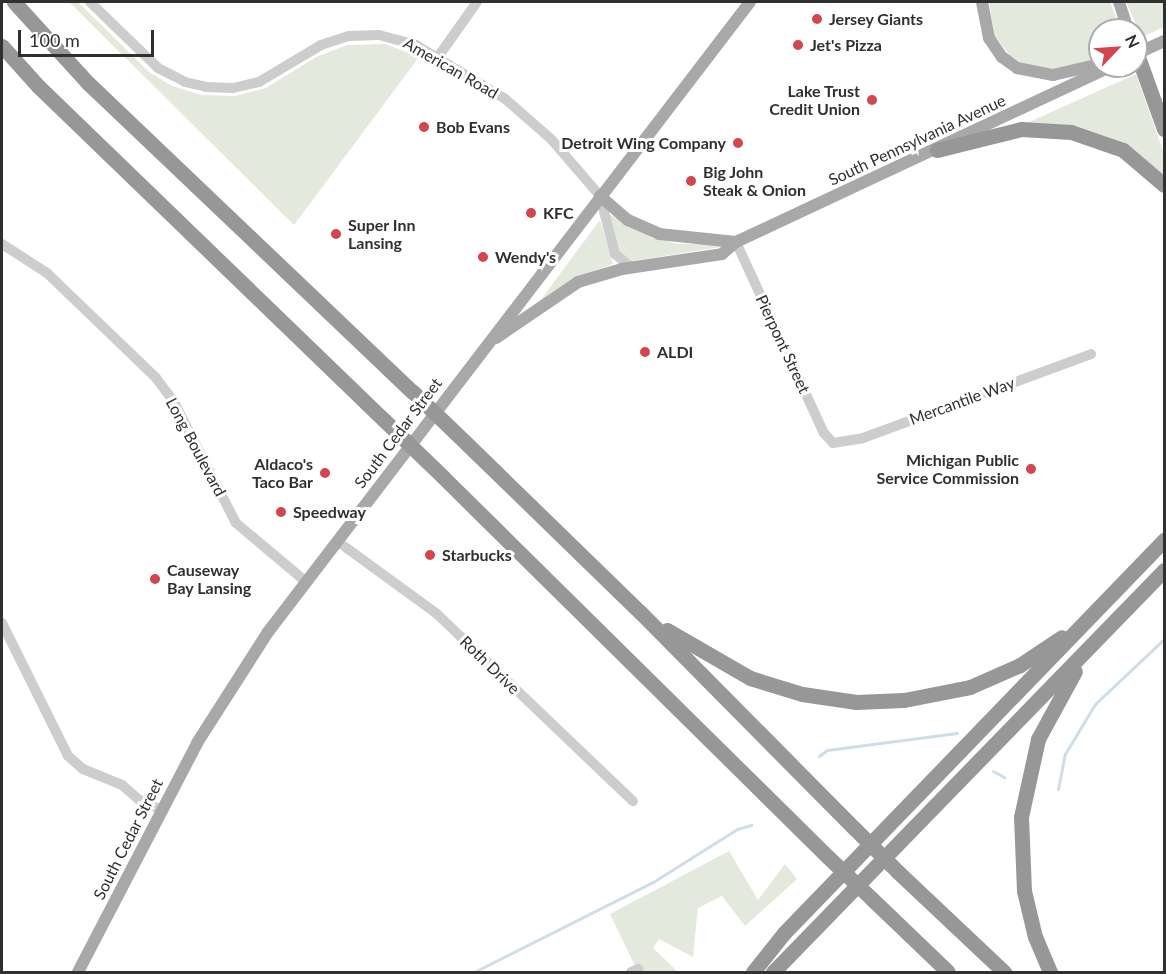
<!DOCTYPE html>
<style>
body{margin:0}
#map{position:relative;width:1166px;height:974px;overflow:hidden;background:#fff;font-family:Lato,sans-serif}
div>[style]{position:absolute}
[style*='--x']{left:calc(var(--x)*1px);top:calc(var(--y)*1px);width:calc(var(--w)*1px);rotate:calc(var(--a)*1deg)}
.green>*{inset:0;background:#e3e9dd}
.stream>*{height:3px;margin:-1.5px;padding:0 1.5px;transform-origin:1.5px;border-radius:1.5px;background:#cedee9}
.minor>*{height:10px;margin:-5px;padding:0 5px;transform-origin:5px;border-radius:5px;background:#cdcdcd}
.major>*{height:12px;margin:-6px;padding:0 6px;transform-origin:6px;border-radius:6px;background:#a8a8a8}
.highway>*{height:15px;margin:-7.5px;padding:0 7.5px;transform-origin:7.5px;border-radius:7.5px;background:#979797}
.highway-bridge>*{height:15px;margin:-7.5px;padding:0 7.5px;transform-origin:7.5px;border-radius:7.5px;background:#979797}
.dots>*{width:16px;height:16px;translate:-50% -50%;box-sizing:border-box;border:3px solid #fff;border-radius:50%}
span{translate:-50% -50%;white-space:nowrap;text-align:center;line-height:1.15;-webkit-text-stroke:6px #fff;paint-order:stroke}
.poi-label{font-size:16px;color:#303030;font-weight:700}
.left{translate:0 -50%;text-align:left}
.right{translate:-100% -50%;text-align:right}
.street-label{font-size:16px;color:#303030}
.frame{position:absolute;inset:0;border:3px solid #303030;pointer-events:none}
.north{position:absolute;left:1088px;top:18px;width:60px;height:60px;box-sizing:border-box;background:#fff;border:2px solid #acacac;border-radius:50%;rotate:65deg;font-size:16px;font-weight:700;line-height:24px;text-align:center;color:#303030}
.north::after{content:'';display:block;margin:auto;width:21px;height:27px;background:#d4464d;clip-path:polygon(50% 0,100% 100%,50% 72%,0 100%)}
.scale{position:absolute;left:18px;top:30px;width:136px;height:27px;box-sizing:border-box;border:3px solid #303030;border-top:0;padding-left:8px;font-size:18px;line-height:21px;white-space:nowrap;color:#303030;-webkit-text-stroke:4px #fff;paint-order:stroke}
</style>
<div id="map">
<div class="green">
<div style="clip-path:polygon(69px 2px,78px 2px,149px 72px,172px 86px,202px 95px,235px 96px,266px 88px,316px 57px,347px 45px,385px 44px,419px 57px,294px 225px)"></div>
<div style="clip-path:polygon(989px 2px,1110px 2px,1121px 30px,1100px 30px,1100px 56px,1081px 64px,1057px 70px,1026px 65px,1010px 56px,995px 36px)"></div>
<div style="clip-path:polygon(1126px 2px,1164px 2px,1164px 27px,1142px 37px)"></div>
<div style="clip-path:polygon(1136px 74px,1164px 154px,1164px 177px,1156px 169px,1027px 123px)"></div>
<div style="clip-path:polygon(609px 214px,652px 238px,679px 244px,718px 243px,721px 247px,632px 261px,619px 253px)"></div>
<div style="clip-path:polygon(600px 220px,613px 264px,572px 279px,540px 301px)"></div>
<div style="clip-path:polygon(729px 851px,758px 900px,785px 864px,797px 879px,745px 926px,722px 896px,698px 908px,693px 957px,659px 939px,653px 948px,678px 972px,638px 972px,610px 914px)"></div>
</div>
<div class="stream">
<div style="--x:819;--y:756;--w:10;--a:-37"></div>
<div style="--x:827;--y:750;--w:131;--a:-7.5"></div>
<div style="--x:993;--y:771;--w:13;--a:29"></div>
<div style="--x:1058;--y:789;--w:36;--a:-79"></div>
<div style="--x:1065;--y:754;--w:58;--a:-59"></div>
<div style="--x:1095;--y:704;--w:95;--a:-43.3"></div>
<div style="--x:474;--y:972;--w:200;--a:-26.7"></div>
<div style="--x:653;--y:882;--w:99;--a:-32.2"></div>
<div style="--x:737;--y:829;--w:15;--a:-16"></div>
</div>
<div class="minor">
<div style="--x:90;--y:2;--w:95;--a:44.1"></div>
<div style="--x:158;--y:68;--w:30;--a:27"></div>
<div style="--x:185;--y:82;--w:22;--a:13"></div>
<div style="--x:206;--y:87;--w:27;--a:2"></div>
<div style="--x:233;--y:88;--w:27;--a:-13"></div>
<div style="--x:259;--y:82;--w:72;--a:-30.8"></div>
<div style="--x:321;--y:45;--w:29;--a:-18"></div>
<div style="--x:349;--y:36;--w:30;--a:-2"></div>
<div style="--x:379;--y:35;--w:38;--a:15"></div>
<div style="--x:416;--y:45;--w:103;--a:31.1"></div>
<div style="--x:504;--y:98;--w:62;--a:41.1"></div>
<div style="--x:551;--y:139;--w:75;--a:49.3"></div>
<div style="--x:600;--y:196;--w:60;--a:75.5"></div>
<div style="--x:615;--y:254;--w:22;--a:39"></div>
<div style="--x:438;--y:57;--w:67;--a:-54.7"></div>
<div style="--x:736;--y:242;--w:210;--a:65.3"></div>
<div style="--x:824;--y:433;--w:13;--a:48"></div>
<div style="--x:833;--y:443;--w:30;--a:-9"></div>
<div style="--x:863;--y:438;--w:243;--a:-20.2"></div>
<div style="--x:2;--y:244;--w:54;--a:32.8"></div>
<div style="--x:47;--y:273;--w:151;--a:43.9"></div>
<div style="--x:156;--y:378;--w:30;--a:53"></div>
<div style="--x:174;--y:402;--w:136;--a:62.9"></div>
<div style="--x:236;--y:523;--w:90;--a:40"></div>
<div style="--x:337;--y:541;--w:124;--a:36.1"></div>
<div style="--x:437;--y:614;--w:271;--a:43.7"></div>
<div style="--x:2;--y:623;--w:148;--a:63.6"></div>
<div style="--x:68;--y:756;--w:20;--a:41"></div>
<div style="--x:83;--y:769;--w:42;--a:22.3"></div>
<div style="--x:122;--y:785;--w:23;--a:41"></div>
<div style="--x:139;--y:800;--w:24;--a:24"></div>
<div style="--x:631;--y:972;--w:8;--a:-23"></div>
</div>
<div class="major">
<div style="--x:982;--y:2;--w:37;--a:79"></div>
<div style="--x:989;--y:38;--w:23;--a:56"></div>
<div style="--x:1002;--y:57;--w:19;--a:36"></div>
<div style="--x:1017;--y:68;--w:37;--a:11"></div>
<div style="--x:1053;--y:75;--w:48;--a:-13.2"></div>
<div style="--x:1119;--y:2;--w:29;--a:72"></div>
<div style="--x:1136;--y:54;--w:31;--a:-25"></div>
<div style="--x:600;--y:196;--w:37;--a:41"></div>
<div style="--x:628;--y:220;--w:34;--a:24"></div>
<div style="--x:659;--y:234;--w:77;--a:5.9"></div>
<div style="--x:496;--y:338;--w:99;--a:-34.3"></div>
<div style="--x:578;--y:282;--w:46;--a:-16.5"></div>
<div style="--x:622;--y:269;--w:101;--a:-8.5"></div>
<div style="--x:722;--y:254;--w:18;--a:-41"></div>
<div style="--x:736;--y:242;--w:415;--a:-25.1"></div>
<div style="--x:78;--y:972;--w:258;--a:-62.5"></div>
<div style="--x:197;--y:743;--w:132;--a:-57.4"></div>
<div style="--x:268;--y:632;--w:793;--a:-52.58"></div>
</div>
<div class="highway">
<div style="--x:14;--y:2;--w:110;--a:47.6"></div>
<div style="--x:88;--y:83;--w:448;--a:43.6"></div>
<div style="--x:2;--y:46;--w:54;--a:48"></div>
<div style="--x:38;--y:86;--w:481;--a:44"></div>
<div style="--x:1137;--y:54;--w:80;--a:70.2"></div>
<div style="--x:937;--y:150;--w:87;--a:-14"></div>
<div style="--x:1021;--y:129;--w:50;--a:3.4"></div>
<div style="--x:1071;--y:132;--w:55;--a:19.1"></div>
<div style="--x:1123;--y:150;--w:54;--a:40.5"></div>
<div style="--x:467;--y:444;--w:243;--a:44.2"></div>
<div style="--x:641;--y:613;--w:304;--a:45.3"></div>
<div style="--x:443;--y:477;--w:541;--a:44.63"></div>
<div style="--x:667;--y:630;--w:96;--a:30"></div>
<div style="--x:750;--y:678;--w:54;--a:17.1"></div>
<div style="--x:802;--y:694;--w:55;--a:8.4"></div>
<div style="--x:856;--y:702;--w:48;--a:-2.4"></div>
<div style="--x:904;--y:700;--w:67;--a:-11.1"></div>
<div style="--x:970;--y:687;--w:55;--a:-23.7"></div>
<div style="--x:1020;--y:665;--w:50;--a:-33.7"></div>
<div style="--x:898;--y:872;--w:146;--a:43.3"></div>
<div style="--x:872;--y:899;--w:105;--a:43.8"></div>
<div style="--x:753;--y:972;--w:50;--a:-51.5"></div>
<div style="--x:784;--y:933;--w:547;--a:-45.96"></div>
<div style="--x:773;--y:972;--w:561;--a:-45.79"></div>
<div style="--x:1050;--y:972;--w:38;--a:-113"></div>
<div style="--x:1035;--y:937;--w:47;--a:-103.4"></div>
<div style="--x:1024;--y:891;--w:74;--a:-92.3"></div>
<div style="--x:1021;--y:817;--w:80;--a:-77.7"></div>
<div style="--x:1038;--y:739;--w:77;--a:-61.4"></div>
</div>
<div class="highway-bridge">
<div style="--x:413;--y:392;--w:75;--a:43.9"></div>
<div style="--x:384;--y:420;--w:82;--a:44"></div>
<div style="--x:855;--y:829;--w:61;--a:45"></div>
<div style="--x:828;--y:857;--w:61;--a:43.7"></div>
</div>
<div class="dots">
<div style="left:817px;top:19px;background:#d4464d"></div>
<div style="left:798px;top:45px;background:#d4464d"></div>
<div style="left:872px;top:100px;background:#d4464d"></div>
<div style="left:424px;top:127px;background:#d4464d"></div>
<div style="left:738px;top:143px;background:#d4464d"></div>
<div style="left:691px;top:181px;background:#d4464d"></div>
<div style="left:531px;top:213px;background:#d4464d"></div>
<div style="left:336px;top:234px;background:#d4464d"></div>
<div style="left:483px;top:257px;background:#d4464d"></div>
<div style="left:645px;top:352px;background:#d4464d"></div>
<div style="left:1031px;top:469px;background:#d4464d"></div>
<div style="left:325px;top:473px;background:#d4464d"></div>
<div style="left:281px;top:512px;background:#d4464d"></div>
<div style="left:430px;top:555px;background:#d4464d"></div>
<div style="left:155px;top:579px;background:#d4464d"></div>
</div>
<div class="poi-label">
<span class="left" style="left:829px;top:19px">Jersey Giants</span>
<span class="left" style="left:810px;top:45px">Jet's Pizza</span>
<span class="right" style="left:860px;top:100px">Lake Trust<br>Credit Union</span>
<span class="left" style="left:436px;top:127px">Bob Evans</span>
<span class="right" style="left:726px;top:143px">Detroit Wing Company</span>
<span class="left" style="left:703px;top:181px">Big John<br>Steak &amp; Onion</span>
<span class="left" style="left:543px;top:213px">KFC</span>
<span class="left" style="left:348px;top:234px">Super Inn<br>Lansing</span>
<span class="left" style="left:495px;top:257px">Wendy's</span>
<span class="left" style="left:657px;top:352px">ALDI</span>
<span class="right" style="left:1019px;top:469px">Michigan Public<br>Service Commission</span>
<span class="right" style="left:313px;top:473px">Aldaco's<br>Taco Bar</span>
<span class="left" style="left:293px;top:512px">Speedway</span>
<span class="left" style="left:442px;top:555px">Starbucks</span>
<span class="left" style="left:167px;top:579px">Causeway<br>Bay Lansing</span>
</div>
<div class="street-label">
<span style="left:451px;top:68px;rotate:30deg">American Road</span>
<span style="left:917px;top:140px;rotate:-25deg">South Pennsylvania Avenue</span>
<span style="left:783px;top:344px;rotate:65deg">Pierpont Street</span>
<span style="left:962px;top:401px;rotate:-20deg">Mercantile Way</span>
<span style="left:398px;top:433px;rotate:-53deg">South Cedar Street</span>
<span style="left:196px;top:447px;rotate:62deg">Long Boulevard</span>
<span style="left:490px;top:665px;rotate:44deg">Roth Drive</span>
<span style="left:128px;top:839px;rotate:-63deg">South Cedar Street</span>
</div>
<div class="frame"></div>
<div class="north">N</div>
<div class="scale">100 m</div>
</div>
